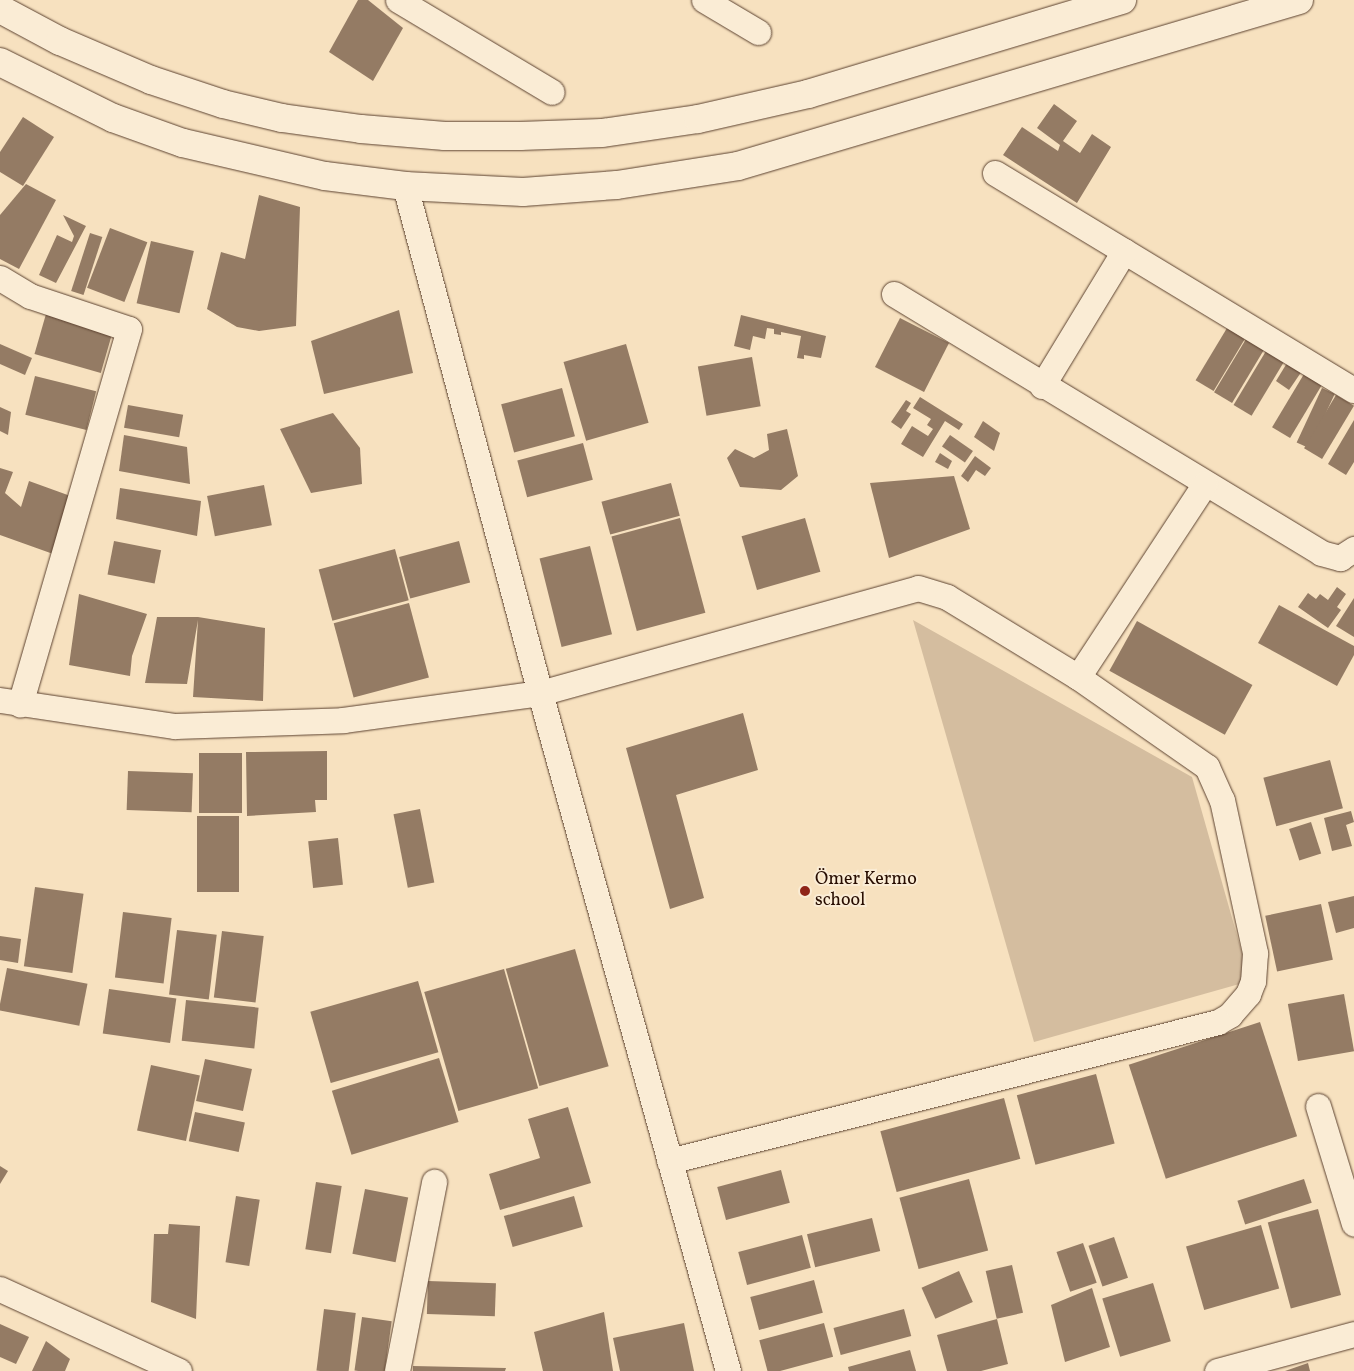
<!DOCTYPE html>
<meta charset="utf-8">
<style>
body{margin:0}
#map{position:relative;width:1354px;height:1371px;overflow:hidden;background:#f7e1bf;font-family:Vollkorn,serif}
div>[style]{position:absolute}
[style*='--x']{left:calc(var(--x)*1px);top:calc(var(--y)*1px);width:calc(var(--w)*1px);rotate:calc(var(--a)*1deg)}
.green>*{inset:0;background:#d4bd9f}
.building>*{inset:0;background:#947b64;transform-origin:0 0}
.roads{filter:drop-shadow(0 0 1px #5c4230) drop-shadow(0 0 1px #5c4230)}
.street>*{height:25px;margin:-12.5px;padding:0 12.5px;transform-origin:12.5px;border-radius:12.5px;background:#faecd5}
.secondary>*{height:28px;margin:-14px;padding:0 14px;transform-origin:14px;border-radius:14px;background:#faecd5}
.dots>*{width:14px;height:14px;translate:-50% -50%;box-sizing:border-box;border:2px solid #faecd5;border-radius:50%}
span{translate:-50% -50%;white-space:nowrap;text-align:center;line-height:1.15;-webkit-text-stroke:4px #faecd5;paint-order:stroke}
.poi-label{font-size:18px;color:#280d01}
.left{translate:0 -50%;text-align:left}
</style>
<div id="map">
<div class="green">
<div style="clip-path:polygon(913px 620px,1192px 777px,1250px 981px,1034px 1042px)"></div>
</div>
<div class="building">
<div style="clip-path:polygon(358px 0,368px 0,403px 28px,373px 81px,329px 52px)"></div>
<div style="clip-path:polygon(1054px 104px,1077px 121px,1063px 141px,1080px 153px,1092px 134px,1111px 147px,1077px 203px,1003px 155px,1022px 127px,1058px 151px,1060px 145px,1037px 128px)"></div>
<div style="clip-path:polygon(23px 117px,54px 137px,23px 186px,0 172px,0 152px)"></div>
<div style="clip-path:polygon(26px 184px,56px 200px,19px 269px,0 259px,0 215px)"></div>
<div style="clip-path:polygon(259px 195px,300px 207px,296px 326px,259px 331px,237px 327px,207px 309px,221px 252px,245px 259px)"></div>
<div style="clip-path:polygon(63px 215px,86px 226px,56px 283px,39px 275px,57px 235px,72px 242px,74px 236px)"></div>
<div style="left:110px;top:228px;width:40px;height:64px;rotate:21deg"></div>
<div style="left:90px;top:233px;width:13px;height:61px;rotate:18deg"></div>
<div style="left:151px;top:241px;width:44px;height:64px;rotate:13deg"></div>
<div style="left:48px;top:307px;width:69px;height:49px;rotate:16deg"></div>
<div style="clip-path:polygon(399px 310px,413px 373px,324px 394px,311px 341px)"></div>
<div style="clip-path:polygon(741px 315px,826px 336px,821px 358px,804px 355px,804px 359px,797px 358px,801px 336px,781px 332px,781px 335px,774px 334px,774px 329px,767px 328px,765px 339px,753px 336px,750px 350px,734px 346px)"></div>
<div style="left:900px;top:318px;width:55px;height:55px;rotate:27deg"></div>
<div style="left:1227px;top:328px;width:21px;height:61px;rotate:31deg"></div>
<div style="left:1246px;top:339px;width:21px;height:62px;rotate:31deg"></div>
<div style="clip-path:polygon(0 344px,32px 358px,25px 375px,0 364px)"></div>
<div style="left:626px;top:344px;width:82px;height:65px;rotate:74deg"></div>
<div style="left:1266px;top:351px;width:21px;height:63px;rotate:31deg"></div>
<div style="left:752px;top:357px;width:50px;height:55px;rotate:80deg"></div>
<div style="clip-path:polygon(1287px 363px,1302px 371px,1289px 390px,1276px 381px)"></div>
<div style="left:1304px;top:374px;width:21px;height:62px;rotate:31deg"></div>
<div style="left:35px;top:376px;width:63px;height:40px;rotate:14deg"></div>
<div style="left:562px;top:388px;width:50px;height:63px;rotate:75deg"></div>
<div style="left:1322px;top:388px;width:14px;height:60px;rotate:25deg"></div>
<div style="left:1336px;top:395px;width:21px;height:62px;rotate:31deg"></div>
<div style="clip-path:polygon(920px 397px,963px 424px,959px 430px,945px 421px,923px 457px,901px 444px,912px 426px,928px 436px,933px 429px,927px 425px,931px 419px,913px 408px)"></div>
<div style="clip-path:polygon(906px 400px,911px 403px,906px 411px,911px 414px,901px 429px,891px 422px)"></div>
<div style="left:128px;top:405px;width:56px;height:23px;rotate:10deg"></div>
<div style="clip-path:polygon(0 407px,11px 412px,8px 435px,0 431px)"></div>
<div style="clip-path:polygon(333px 413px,360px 448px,362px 484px,311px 493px,280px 429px)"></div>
<div style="clip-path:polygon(1354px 420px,1354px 462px,1346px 475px,1328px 464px)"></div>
<div style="clip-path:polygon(983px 421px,1000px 433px,994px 451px,974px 437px)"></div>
<div style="clip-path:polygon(787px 429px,798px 476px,781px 490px,740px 487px,727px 458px,735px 449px,754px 458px,769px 450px,767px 434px)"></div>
<div style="clip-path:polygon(124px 435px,187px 447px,190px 484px,119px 471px)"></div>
<div style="left:950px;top:435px;width:28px;height:14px;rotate:35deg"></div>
<div style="left:583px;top:443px;width:38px;height:68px;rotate:75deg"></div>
<div style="clip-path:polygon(940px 453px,952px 461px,948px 469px,935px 462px)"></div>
<div style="clip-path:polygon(975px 456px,991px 468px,985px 476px,976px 470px,968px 482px,961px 476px)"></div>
<div style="clip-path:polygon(0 468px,13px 472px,5px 493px,21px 507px,29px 481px,76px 498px,56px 555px,0 535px)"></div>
<div style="clip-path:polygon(954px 476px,970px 529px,889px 558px,870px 483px)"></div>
<div style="left:671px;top:483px;width:34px;height:72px;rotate:75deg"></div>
<div style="left:264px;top:485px;width:41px;height:58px;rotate:79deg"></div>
<div style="clip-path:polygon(120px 488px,201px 501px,197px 536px,116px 519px)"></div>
<div style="left:680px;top:518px;width:98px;height:71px;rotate:75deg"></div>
<div style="left:805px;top:518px;width:56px;height:66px;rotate:74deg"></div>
<div style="left:114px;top:541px;width:48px;height:34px;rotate:11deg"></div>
<div style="left:459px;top:541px;width:43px;height:62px;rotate:75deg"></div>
<div style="left:590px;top:546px;width:91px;height:52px;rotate:76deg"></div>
<div style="left:395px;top:549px;width:53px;height:79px;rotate:75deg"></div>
<div style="clip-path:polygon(1337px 587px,1346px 594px,1337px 607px,1341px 610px,1328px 628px,1298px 607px,1308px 593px,1316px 599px,1320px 594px,1328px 600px)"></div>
<div style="clip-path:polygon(79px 594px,147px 614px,132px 656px,130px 676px,69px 665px)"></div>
<div style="clip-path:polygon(1354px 598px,1354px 637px,1336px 626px)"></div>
<div style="left:409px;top:603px;width:77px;height:78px;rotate:75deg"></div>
<div style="clip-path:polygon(1279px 605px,1354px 646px,1354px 655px,1337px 686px,1258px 643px)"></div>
<div style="clip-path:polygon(157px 617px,198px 617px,265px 628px,263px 701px,193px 697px,198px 620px,187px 684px,145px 683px)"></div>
<div style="left:1137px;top:621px;width:132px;height:57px;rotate:29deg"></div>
<div style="clip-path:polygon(743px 713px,758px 770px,676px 795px,704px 898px,670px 909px,626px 748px)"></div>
<div style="clip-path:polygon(327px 751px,327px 800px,315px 800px,316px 812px,247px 816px,246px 752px)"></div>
<div style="left:199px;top:753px;width:43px;height:60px"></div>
<div style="left:1330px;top:760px;width:50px;height:69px;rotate:75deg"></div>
<div style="left:128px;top:771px;width:65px;height:39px;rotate:2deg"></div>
<div style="left:420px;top:809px;width:75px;height:27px;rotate:79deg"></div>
<div style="clip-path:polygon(1351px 811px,1354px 822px,1346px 825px,1352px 846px,1332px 851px,1324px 818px)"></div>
<div style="left:197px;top:816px;width:42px;height:76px"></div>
<div style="left:1311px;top:822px;width:33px;height:23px;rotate:72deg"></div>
<div style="left:338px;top:838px;width:47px;height:30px;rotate:84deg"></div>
<div style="left:35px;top:887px;width:49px;height:80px;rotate:8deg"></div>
<div style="clip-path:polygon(1354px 896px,1354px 928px,1336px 933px,1328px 902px)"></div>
<div style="left:1321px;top:904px;width:57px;height:57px;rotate:78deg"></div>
<div style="left:123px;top:912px;width:49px;height:66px;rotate:7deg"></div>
<div style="left:177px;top:930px;width:40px;height:65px;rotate:7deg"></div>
<div style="left:222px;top:931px;width:42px;height:67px;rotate:7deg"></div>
<div style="clip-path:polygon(0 936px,21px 939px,18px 963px,0 960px)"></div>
<div style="left:575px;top:949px;width:122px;height:72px;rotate:74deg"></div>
<div style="left:7px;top:968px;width:82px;height:43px;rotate:11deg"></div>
<div style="left:504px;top:969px;width:124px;height:83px;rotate:74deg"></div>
<div style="left:418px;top:981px;width:74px;height:112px;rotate:74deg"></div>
<div style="left:109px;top:989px;width:68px;height:45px;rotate:8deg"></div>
<div style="left:1344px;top:994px;width:58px;height:57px;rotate:80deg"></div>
<div style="left:186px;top:1000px;width:73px;height:41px;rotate:6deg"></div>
<div style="left:1260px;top:1022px;width:120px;height:138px;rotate:72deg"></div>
<div style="left:439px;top:1058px;width:67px;height:112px;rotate:73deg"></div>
<div style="left:205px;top:1059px;width:48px;height:43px;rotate:12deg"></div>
<div style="left:151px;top:1065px;width:50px;height:67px;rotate:12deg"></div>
<div style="left:1096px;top:1074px;width:72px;height:82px;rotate:75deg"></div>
<div style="left:1004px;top:1098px;width:63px;height:128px;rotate:75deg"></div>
<div style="clip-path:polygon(568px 1107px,591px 1183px,500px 1210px,489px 1174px,540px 1158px,528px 1119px)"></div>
<div style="left:195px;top:1112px;width:51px;height:30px;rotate:12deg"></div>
<div style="clip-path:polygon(0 1166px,8px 1171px,0 1184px)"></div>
<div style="left:781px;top:1170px;width:34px;height:66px;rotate:75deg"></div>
<div style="left:969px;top:1179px;width:74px;height:72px;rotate:75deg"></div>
<div style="left:1304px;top:1179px;width:25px;height:70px;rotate:72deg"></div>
<div style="left:316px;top:1182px;width:26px;height:68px;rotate:9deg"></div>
<div style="left:365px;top:1189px;width:44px;height:66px;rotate:11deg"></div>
<div style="left:236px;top:1196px;width:24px;height:67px;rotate:9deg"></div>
<div style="left:574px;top:1196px;width:32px;height:73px;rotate:74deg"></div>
<div style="left:1318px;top:1209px;width:89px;height:52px;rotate:75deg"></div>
<div style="left:872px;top:1218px;width:34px;height:67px;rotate:76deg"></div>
<div style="clip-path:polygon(169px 1224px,200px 1226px,196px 1319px,151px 1302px,154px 1234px,168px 1234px)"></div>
<div style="left:1261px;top:1225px;width:66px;height:78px;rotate:74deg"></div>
<div style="left:802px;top:1235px;width:34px;height:66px;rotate:75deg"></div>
<div style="left:1114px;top:1237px;width:43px;height:27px;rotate:71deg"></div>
<div style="left:1083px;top:1243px;width:42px;height:28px;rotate:71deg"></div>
<div style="left:1012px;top:1265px;width:49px;height:27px;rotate:77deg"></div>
<div style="left:959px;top:1271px;width:34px;height:41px;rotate:66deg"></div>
<div style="left:814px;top:1280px;width:34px;height:66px;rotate:75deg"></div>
<div style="left:428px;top:1281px;width:68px;height:33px;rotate:2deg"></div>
<div style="left:1153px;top:1283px;width:61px;height:53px;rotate:73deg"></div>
<div style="clip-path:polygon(1092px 1288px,1110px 1347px,1065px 1362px,1051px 1305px)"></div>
<div style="left:324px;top:1309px;width:32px;height:62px;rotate:7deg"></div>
<div style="left:904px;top:1309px;width:28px;height:73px;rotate:75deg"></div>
<div style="clip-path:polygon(604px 1312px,613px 1371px,543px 1371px,534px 1332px)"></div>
<div style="left:362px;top:1317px;width:30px;height:54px;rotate:8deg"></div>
<div style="clip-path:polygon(997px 1319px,1008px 1364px,981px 1371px,947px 1371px,937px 1335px)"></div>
<div style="clip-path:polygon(684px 1323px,694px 1371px,620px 1371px,613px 1338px)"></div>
<div style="left:824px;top:1323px;width:35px;height:67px;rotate:75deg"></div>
<div style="clip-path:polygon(0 1324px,29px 1337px,16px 1364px,0 1357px)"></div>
<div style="clip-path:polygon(46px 1341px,70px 1359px,65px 1371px,32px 1371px)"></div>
<div style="clip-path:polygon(910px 1350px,916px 1371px,849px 1371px,848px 1367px)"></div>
<div style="clip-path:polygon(1308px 1363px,1310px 1371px,1285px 1371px)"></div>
<div style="clip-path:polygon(413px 1366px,506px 1368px,505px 1371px,413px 1371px)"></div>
</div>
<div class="roads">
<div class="street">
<div style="--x:398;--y:0;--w:179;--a:30.9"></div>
<div style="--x:704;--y:0;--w:63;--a:30.7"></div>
<div style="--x:995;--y:173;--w:419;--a:31.2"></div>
<div style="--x:405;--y:186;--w:525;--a:75.09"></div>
<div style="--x:540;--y:693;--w:704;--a:74.5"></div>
<div style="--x:0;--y:278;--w:35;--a:31"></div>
<div style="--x:30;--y:296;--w:104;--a:18.4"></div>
<div style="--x:129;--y:329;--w:391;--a:106.2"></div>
<div style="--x:894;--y:294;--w:499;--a:31.2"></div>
<div style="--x:1321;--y:553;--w:20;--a:15"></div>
<div style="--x:1340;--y:558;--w:17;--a:-33"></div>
<div style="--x:1042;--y:386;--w:158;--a:-58.7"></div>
<div style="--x:1078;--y:677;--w:231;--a:-56.7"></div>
<div style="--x:0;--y:700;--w:177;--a:8.5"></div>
<div style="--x:175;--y:726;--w:168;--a:-2"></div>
<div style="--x:343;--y:720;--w:199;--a:-7.8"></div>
<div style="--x:540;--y:693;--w:392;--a:-15.5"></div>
<div style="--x:918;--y:588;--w:30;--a:17"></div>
<div style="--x:947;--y:597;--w:153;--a:31.4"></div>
<div style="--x:1078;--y:677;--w:157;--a:34.9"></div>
<div style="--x:1207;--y:767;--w:36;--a:66"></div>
<div style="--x:1222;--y:800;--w:157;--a:77.8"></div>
<div style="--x:1255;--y:953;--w:28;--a:94"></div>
<div style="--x:1253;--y:981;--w:14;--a:111"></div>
<div style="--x:1248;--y:994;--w:28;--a:131"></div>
<div style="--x:1230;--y:1015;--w:14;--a:150"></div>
<div style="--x:1218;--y:1022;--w:566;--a:165.79"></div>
<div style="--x:1318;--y:1106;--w:123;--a:73"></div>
<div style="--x:0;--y:1289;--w:197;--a:24.6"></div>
<div style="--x:397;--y:1371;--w:193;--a:-78.9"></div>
<div style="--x:1217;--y:1371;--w:142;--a:-15.1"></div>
</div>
<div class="secondary">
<div style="--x:0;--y:9;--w:68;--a:28.1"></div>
<div style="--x:60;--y:41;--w:99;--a:23.2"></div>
<div style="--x:151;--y:80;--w:76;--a:18.4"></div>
<div style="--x:223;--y:104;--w:61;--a:13.3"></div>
<div style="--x:282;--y:118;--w:80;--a:7.9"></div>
<div style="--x:361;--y:129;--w:84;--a:4.8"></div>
<div style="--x:445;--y:136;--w:75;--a:0"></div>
<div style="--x:520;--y:136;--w:82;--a:-2.1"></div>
<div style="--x:602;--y:133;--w:97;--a:-8.3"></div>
<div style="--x:698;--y:119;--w:113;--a:-12.8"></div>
<div style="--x:808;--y:94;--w:328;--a:-16.7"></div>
<div style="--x:0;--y:62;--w:126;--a:26.4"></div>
<div style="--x:113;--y:118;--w:74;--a:19.7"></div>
<div style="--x:183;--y:143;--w:146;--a:13.1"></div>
<div style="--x:325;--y:176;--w:81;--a:7.1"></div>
<div style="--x:405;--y:186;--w:118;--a:2.9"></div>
<div style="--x:523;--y:192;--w:94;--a:-4.3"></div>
<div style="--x:617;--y:185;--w:122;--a:-8.9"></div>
<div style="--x:738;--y:166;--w:585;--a:-16.48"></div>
</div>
</div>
<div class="dots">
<div style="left:805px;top:891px;background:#8f2418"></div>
</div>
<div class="poi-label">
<span class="left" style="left:815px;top:891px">Ömer Kermo<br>school</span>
</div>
</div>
